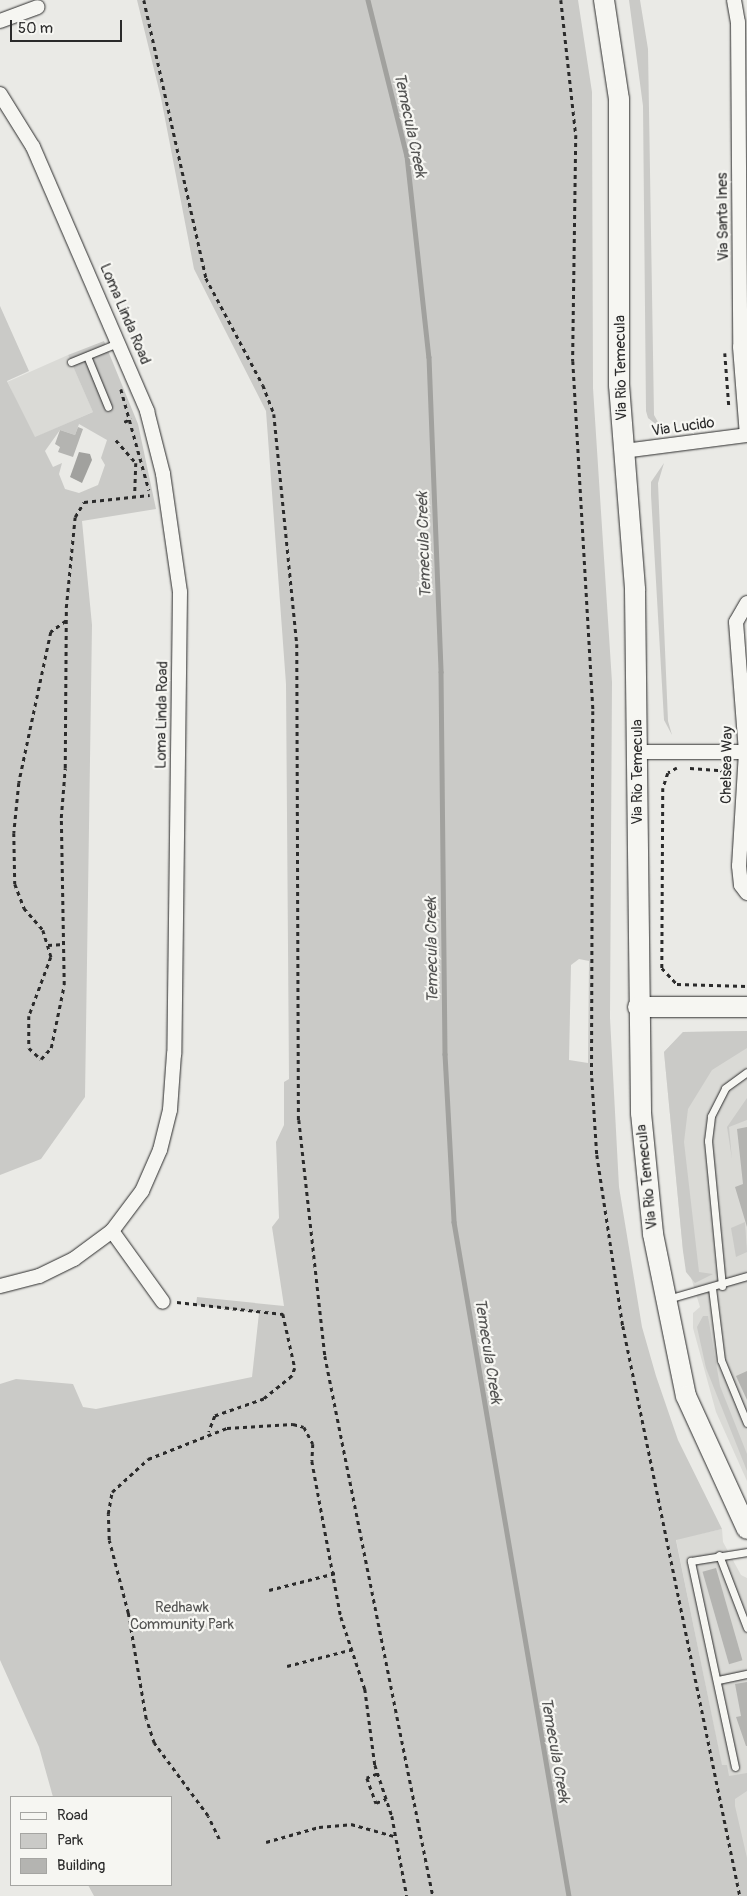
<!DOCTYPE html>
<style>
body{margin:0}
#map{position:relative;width:747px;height:1896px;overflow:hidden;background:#eaeae6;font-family:Pangolin,sans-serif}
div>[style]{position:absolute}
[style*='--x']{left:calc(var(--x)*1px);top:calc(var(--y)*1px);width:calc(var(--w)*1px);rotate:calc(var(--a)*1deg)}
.built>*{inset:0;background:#dadad6;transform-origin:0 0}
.green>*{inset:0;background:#cacac7}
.water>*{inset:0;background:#a1a19e}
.stream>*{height:4.5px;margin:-2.25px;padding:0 2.25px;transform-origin:2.25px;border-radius:2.25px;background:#a1a19e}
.building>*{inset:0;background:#b4b4b1;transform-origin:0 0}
.path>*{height:2.5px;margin-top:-1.25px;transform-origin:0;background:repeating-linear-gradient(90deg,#2b2b2b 0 4px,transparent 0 8px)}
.roads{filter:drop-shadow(0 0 1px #2b2b2b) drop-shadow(0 0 1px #2b2b2b)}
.lane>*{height:7px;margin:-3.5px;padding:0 3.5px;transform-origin:3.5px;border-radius:3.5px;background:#f6f6f2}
.street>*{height:14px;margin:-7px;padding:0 7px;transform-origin:7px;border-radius:7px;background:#f6f6f2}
.secondary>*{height:20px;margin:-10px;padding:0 10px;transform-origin:10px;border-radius:10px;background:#f6f6f2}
span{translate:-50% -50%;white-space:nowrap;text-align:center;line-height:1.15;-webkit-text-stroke:4.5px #f6f6f2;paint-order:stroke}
.street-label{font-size:15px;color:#2b2b2b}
.park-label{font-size:15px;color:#535352}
.water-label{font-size:16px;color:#545453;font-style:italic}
.legend{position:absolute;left:10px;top:1796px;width:162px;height:90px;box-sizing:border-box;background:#f6f6f2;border:1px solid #a5a5a2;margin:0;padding:6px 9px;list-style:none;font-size:15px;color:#2b2b2b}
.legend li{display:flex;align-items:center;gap:10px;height:25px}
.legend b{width:25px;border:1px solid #a5a5a2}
.scale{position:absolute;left:10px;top:20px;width:112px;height:22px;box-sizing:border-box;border:2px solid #2b2b2b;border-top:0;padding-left:6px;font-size:15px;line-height:18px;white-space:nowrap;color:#2b2b2b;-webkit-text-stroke:4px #f6f6f2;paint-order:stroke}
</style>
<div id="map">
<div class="built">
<div style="left:68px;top:355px;width:62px;height:66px;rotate:66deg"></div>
<div style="clip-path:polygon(747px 1031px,747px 1481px,716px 1412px,693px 1328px,693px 1313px,700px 1307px,683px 1251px,664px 1052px,683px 1032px)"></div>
<div style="clip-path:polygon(722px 1529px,723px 1542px,741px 1575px,747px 1578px,747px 1891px,676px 1539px)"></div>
</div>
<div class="green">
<div style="clip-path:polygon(evenodd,137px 0,578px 0,592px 92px,593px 388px,612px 682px,610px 1018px,619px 1187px,642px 1327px,656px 1376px,678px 1440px,722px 1529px,676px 1540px,722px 1765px,727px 1765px,729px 1776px,747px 1773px,747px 1791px,735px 1799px,735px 1806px,747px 1858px,747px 1896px,94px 1896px,88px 1885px,171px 1885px,171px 1797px,53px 1797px,39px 1747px,0 1660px,0 1384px,16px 1379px,73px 1384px,83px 1407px,96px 1409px,252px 1377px,259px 1313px,196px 1305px,197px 1297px,284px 1306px,272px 1227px,279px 1218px,276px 1142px,284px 1125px,284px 1082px,289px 1079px,286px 684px,266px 411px,194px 269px,161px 98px,137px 0,579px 959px,589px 961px,588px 1063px,569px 1060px,571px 965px,579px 959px)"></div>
<div style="clip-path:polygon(629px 0,640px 0,648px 49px,654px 415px,662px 429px,648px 418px,646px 411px,643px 106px)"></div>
<div style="clip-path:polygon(evenodd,0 306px,29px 371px,7px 381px,35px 437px,93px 412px,68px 355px,104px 341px,138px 424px,156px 509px,82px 521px,92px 625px,85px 1097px,41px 1159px,0 1175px,0 306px,79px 424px,107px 440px,101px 458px,105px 465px,98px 485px,79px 493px,65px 489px,59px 474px,62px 463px,53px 467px,45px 451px,60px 430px,75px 435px,79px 424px)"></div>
<div style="clip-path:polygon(664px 463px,658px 483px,668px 721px,672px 735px,664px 720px,651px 495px,651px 482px)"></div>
<div style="clip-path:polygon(747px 1031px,747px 1048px,712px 1070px,688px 1109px,684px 1142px,699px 1272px,713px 1274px,695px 1283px,686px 1272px,683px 1251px,664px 1052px,683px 1032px)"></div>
<div style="clip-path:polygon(747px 1098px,747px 1120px,729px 1127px,732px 1159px,727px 1127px)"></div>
<div style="clip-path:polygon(745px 1222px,747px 1252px,736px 1257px,731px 1228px)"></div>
<div style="clip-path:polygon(703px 1316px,708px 1316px,720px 1386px,747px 1454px,747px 1471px,706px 1368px,697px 1327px)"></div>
</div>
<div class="water">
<div style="clip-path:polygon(79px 452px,90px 454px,92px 460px,82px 483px,70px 477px)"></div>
</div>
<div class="stream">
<div style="--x:368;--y:0;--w:161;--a:76"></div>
<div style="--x:407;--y:156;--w:202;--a:83.8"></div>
<div style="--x:429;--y:357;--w:315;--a:87.8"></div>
<div style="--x:441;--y:672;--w:382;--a:89.4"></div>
<div style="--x:445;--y:1054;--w:168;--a:86.9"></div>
<div style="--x:454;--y:1222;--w:684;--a:80.32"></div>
</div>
<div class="building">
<div style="clip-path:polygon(78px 427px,83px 429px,73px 457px,58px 452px,60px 447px,55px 444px,60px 430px,75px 435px)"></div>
<div style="clip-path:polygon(747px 1127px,747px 1227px,735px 1187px,743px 1184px,737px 1129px)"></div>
<div style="clip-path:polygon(747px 1371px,747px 1400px,736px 1376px)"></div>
<div style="left:716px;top:1568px;width:96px;height:14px;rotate:74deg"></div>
<div style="clip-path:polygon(747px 1682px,747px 1746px,746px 1746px,736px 1717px,741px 1716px,735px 1684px)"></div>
</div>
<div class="path">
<div style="--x:144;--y:0;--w:285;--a:77.4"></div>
<div style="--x:206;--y:278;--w:121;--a:62"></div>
<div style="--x:263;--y:385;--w:31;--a:69"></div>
<div style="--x:274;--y:414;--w:231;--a:84.3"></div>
<div style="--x:297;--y:644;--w:476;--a:89.8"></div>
<div style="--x:299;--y:1120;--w:237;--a:83.7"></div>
<div style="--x:325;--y:1356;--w:551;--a:78.69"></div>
<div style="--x:561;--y:0;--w:136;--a:83.7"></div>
<div style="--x:576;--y:135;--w:226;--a:90.8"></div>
<div style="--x:573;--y:361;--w:351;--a:86.7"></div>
<div style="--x:593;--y:711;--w:367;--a:90.2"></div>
<div style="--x:592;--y:1078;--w:77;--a:86.3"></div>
<div style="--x:597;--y:1155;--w:173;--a:81.4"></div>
<div style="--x:623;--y:1326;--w:582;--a:78.4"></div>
<div style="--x:725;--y:353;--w:53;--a:85.7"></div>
<div style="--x:121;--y:389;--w:105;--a:74.5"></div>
<div style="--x:124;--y:422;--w:8;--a:-23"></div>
<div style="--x:116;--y:440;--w:30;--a:49"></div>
<div style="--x:136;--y:463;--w:32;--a:92"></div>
<div style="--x:66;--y:621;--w:19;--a:144"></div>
<div style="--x:51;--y:632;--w:154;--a:102"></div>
<div style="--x:19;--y:783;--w:50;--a:95.7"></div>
<div style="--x:14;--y:833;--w:51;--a:88.9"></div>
<div style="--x:15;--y:884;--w:26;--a:69"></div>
<div style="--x:24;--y:908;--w:29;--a:49"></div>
<div style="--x:43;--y:930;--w:28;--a:73"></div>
<div style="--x:51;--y:957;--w:63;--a:110.4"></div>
<div style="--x:29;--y:1016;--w:32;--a:90"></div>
<div style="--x:29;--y:1048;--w:16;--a:43"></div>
<div style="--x:41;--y:1059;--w:15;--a:-48"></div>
<div style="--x:51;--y:1048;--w:64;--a:-78.3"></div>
<div style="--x:64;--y:985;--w:167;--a:-91"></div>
<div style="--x:61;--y:818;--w:50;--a:-85.4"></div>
<div style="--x:65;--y:768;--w:160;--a:-89.6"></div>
<div style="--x:66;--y:608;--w:91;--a:-84.4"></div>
<div style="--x:75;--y:517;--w:17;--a:-59"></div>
<div style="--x:84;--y:502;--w:66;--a:-6.1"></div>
<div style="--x:677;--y:768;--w:10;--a:151"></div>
<div style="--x:668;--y:773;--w:16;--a:108"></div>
<div style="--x:663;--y:788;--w:180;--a:90.3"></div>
<div style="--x:662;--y:968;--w:22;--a:47"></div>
<div style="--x:677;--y:984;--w:70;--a:1.6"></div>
<div style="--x:690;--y:768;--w:31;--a:4"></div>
<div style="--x:721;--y:770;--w:13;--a:45"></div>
<div style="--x:48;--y:945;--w:16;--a:-4"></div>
<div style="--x:177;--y:1302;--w:107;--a:6.5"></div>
<div style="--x:283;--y:1314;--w:55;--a:77.5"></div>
<div style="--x:295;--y:1368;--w:9;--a:111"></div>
<div style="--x:292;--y:1376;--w:36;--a:141"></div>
<div style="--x:264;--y:1399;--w:52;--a:160.9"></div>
<div style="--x:215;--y:1416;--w:17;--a:111"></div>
<div style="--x:269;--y:1590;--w:69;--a:-14.2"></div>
<div style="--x:287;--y:1666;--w:68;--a:-14.4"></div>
<div style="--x:377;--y:1774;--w:11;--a:158"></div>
<div style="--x:367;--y:1778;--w:27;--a:70"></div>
<div style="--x:376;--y:1803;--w:11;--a:-22"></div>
<div style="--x:219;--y:1839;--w:25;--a:-116"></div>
<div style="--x:208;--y:1816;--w:91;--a:-126.5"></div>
<div style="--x:154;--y:1743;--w:25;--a:-108"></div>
<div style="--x:146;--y:1719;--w:108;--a:-99.6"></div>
<div style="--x:128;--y:1613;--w:75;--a:-104.6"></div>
<div style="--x:109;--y:1540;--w:26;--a:-92"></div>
<div style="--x:108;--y:1514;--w:22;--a:-80"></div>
<div style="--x:112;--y:1492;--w:49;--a:-42.5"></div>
<div style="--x:148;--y:1459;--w:85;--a:-21.4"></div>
<div style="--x:227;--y:1428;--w:66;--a:-3.5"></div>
<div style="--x:293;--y:1424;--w:11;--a:15"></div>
<div style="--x:304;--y:1427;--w:19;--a:62"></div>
<div style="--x:313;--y:1444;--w:17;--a:93"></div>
<div style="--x:312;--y:1461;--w:159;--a:79.5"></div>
<div style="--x:341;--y:1617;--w:76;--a:71.6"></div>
<div style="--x:365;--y:1689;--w:77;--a:82.5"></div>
<div style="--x:375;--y:1765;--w:54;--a:71.6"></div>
<div style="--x:392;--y:1816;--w:81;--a:79.4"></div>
<div style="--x:266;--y:1842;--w:55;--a:-15.8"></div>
<div style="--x:319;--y:1827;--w:32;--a:-5"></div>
<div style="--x:351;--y:1824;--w:45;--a:15.6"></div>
</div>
<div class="roads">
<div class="lane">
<div style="--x:87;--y:356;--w:55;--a:67.6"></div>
<div style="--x:71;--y:362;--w:53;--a:-22.2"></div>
<div style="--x:722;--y:1286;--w:146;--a:-95.5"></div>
<div style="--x:708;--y:1141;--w:25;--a:-83"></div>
<div style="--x:711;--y:1116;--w:31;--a:-63"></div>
<div style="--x:725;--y:1088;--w:27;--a:-36"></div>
<div style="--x:712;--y:1288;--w:73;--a:82.9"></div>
<div style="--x:721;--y:1360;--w:68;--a:67.6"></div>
<div style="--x:668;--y:1299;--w:82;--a:-16.2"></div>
<div style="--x:719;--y:1555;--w:78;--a:69"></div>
<div style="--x:718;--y:1680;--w:30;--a:-12"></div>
<div style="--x:735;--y:1767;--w:211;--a:-102.1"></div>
<div style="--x:691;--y:1561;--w:57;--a:-9.1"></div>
</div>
<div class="street">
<div style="--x:734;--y:0;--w:22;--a:80"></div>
<div style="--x:738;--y:22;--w:325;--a:89.6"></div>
<div style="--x:740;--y:347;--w:88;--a:85.5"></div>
<div style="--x:0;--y:21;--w:40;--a:-20.2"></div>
<div style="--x:0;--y:94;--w:62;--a:58.1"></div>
<div style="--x:33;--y:147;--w:288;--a:66.6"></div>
<div style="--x:147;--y:411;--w:65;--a:75.7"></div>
<div style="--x:163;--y:474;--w:119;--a:81.8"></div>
<div style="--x:180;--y:592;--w:462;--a:90.7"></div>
<div style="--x:174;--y:1054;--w:56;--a:94.1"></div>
<div style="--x:170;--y:1110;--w:41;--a:104"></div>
<div style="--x:160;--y:1150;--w:45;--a:113.7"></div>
<div style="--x:142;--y:1191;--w:50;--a:126.9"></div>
<div style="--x:112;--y:1231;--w:47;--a:143.6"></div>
<div style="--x:74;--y:1259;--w:39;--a:154"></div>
<div style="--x:39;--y:1276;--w:40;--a:165.6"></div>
<div style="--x:624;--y:451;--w:124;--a:-7.4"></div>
<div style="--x:747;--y:603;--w:22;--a:120"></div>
<div style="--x:736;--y:622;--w:130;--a:85.6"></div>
<div style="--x:746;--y:752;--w:114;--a:93.5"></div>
<div style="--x:739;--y:866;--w:19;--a:84"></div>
<div style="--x:741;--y:885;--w:10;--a:53"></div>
<div style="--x:638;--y:752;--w:109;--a:0"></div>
<div style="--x:112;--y:1231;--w:87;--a:54.3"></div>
</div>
<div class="secondary">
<div style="--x:604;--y:0;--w:100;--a:81.4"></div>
<div style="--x:619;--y:99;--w:286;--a:90"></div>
<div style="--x:619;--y:385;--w:206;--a:85.5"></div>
<div style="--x:635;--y:590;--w:523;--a:89.34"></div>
<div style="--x:641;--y:1113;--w:122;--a:84.3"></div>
<div style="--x:653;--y:1234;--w:165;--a:78.5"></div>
<div style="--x:686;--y:1396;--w:146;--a:65.4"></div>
<div style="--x:638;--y:1007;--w:109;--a:0"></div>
</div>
</div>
<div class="street-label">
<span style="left:723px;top:217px;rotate:-91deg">Via Santa Ines</span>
<span style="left:125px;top:314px;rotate:67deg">Loma Linda Road</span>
<span style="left:621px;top:368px;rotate:-91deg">Via Rio Temecula</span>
<span style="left:683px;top:427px;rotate:-8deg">Via Lucido</span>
<span style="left:162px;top:715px;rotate:-89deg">Loma Linda Road</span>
<span style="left:727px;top:765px;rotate:-89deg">Chelsea Way</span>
<span style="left:638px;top:772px;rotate:-90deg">Via Rio Temecula</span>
<span style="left:647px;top:1177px;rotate:-96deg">Via Rio Temecula</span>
</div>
<div class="park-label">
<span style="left:182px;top:1616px">Redhawk<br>Community Park</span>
</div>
<div class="water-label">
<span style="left:410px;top:125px;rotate:78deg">Temecula Creek</span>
<span style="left:424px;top:545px;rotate:-92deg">Temecula Creek</span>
<span style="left:432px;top:950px;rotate:-91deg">Temecula Creek</span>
<span style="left:488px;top:1351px;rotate:81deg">Temecula Creek</span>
<span style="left:555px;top:1750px;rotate:80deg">Temecula Creek</span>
</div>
<ul class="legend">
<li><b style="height:6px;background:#f6f6f2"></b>Road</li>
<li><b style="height:14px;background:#cacac7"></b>Park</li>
<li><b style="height:14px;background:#b4b4b1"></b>Building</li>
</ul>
<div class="scale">50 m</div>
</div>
